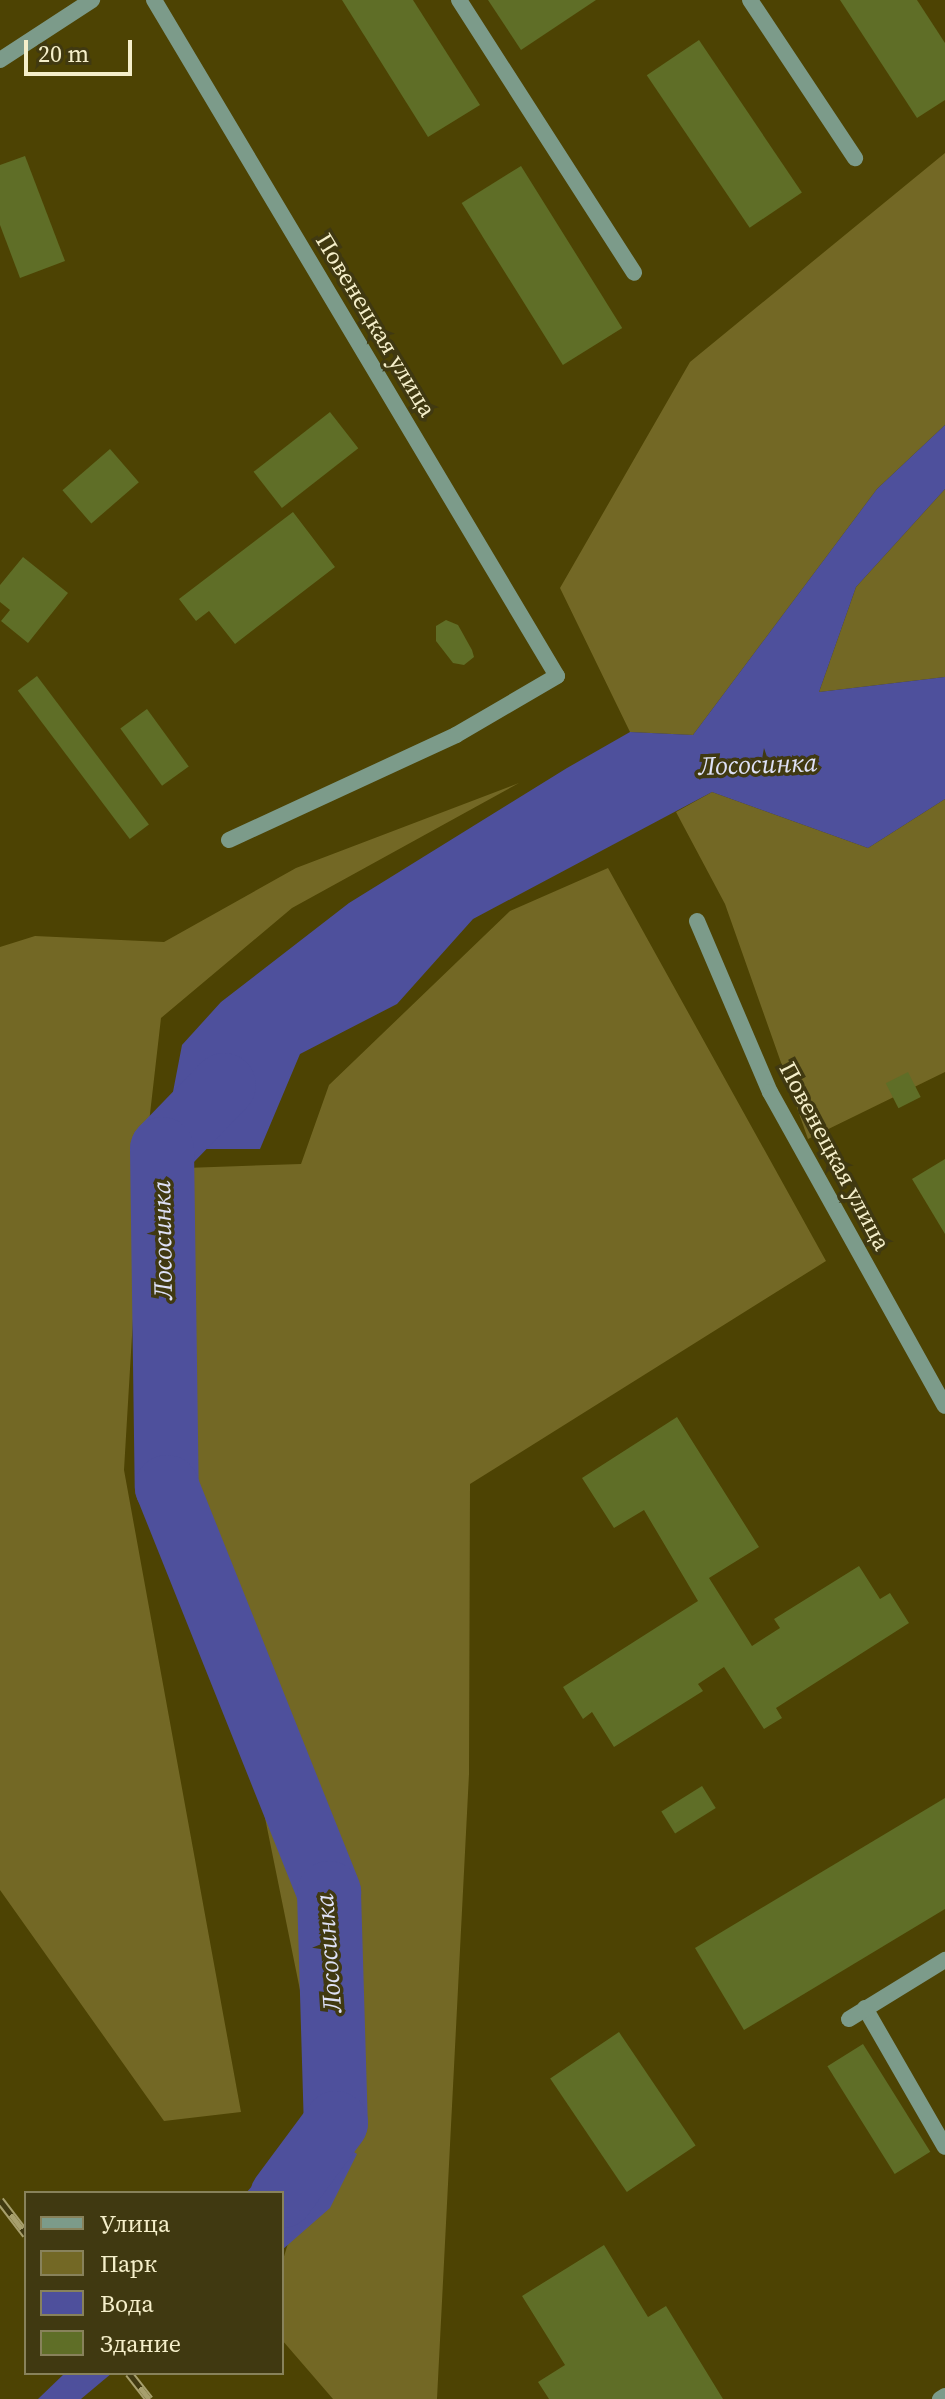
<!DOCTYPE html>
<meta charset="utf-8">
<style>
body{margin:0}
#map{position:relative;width:945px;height:2399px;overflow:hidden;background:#4d4303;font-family:"Source Serif 4",serif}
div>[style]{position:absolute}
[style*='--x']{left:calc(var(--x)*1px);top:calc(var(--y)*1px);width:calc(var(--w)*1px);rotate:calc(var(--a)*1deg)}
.green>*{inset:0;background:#736825}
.water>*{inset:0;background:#4e509c}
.river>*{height:64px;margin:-32px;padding:0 32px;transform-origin:32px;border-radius:32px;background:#4e509c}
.building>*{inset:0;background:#5f6e27;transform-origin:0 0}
.lane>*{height:16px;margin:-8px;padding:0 8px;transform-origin:8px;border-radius:8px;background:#7c9b8a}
.street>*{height:16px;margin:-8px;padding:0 8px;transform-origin:8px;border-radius:8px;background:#7c9b8a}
.rail>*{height:9px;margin-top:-4.5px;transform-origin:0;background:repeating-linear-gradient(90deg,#403911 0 18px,#a79f6d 0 36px);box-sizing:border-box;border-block:2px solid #a79f6d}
span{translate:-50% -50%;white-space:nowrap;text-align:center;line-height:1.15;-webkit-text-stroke:7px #403911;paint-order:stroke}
.street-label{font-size:24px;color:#f5efca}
.water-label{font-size:26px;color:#dee1f7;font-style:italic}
.legend{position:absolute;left:24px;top:2191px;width:260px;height:184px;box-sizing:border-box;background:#403911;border:2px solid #88825b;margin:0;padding:10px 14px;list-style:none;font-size:24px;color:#f5efca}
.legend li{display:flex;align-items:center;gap:16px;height:40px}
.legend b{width:40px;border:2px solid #88825b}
.scale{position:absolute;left:24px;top:40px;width:108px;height:36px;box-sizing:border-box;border:4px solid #f5efca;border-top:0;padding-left:10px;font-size:24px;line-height:28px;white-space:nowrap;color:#f5efca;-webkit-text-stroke:6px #403911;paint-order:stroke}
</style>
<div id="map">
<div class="green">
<div style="clip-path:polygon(945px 153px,945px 425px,877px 489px,693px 735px,630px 732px,560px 588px,690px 362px)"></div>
<div style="clip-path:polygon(945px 489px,945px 677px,819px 692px,856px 587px)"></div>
<div style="clip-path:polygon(519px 783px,292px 908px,161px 1018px,140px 1201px,124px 1470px,241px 2112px,164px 2121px,0 1890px,0 947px,35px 936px,164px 942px,296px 868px)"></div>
<div style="clip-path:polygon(712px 792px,868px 848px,945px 799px,945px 1072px,808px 1139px,725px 904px,676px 812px)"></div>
<div style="clip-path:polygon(608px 868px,826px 1261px,470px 1484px,469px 1774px,437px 2399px,333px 2399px,282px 2340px,282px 2263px,326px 2118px,197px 1483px,185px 1168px,301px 1164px,329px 1085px,510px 911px)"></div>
</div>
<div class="water">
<div style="clip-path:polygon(945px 425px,945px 489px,856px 587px,819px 692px,945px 677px,945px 799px,868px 848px,712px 792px,473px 919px,397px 1004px,300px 1054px,260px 1149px,162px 1149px,182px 1045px,221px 1002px,349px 903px,567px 768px,630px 732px,693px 735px,877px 489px)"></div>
<div style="clip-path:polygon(308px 2122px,357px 2154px,330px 2208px,282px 2250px,282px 2193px,246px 2193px)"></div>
<div style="clip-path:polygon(65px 2373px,112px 2373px,81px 2399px,38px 2399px)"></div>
</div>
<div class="river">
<div style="--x:224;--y:1085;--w:89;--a:134.1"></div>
<div style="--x:162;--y:1149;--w:338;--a:89.2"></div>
<div style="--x:167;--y:1487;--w:437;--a:68.2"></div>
<div style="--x:329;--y:1893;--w:230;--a:88.3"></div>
<div style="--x:336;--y:2123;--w:91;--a:126.5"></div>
</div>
<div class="building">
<div style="clip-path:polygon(342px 0,413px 0,480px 105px,428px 137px)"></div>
<div style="clip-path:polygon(488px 0,596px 0,521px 50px)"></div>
<div style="clip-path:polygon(840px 0,917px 0,945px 43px,945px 100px,917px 118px)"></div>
<div style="left:699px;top:40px;width:184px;height:63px;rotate:56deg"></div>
<div style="clip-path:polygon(25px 156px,65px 261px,20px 278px,0 225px,0 165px)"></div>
<div style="left:521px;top:166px;width:191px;height:70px;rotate:58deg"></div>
<div style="left:330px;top:412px;width:46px;height:97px;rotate:52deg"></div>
<div style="left:110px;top:449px;width:44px;height:63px;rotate:49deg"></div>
<div style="clip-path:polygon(293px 512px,335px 567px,235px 644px,209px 611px,196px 621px,179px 599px)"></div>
<div style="clip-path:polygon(23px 557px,68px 593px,28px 643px,1px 621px,10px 610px,0 602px,0 585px)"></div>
<div style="clip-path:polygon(446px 620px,458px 625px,472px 650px,474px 657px,464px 665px,453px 663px,436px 641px,436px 626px)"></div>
<div style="left:37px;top:676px;width:186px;height:24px;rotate:53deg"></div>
<div style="left:147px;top:709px;width:71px;height:33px;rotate:54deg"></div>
<div style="left:908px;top:1072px;width:28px;height:25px;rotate:63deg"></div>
<div style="clip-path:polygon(945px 1159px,945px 1234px,912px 1179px)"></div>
<div style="clip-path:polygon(677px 1417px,759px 1547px,709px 1578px,752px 1646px,780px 1628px,774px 1619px,859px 1566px,880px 1599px,890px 1593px,909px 1623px,776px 1708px,782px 1718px,764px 1729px,724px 1667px,698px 1684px,703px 1691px,614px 1747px,592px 1712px,583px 1719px,563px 1687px,698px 1601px,644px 1510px,614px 1528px,582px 1478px)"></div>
<div style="left:702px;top:1786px;width:26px;height:48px;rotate:58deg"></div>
<div style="clip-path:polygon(945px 1798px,945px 1909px,744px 2030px,695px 1948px)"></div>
<div style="left:619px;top:2032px;width:137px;height:83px;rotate:56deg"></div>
<div style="left:863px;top:2044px;width:127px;height:42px;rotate:58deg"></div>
<div style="clip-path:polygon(604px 2245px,648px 2317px,666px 2306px,723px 2399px,549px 2399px,538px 2382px,565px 2365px,522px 2296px)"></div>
</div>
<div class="lane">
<div style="--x:459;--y:0;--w:324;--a:57.3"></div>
<div style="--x:750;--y:0;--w:190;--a:56.4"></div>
<div style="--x:229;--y:840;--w:250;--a:-24.8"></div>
<div style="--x:456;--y:735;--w:117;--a:-30.3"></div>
<div style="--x:865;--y:2008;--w:160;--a:60.1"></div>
<div style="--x:849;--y:2019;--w:113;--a:-31.6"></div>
<div style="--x:940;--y:2399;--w:6;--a:-31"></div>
</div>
<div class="street">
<div style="--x:154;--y:0;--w:787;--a:59.2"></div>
<div style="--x:0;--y:60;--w:110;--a:-33.1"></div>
<div style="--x:697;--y:921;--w:186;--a:66.9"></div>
<div style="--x:770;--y:1092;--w:359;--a:60.9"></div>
</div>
<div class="rail">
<div style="--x:0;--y:2200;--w:43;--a:52.6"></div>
<div style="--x:129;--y:2373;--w:33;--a:52"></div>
</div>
<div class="street-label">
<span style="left:376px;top:325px;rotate:59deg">Повенецкая улица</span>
<span style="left:835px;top:1156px;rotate:62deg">Повенецкая улица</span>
</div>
<div class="water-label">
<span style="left:758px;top:765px;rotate:-2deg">Лососинка</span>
<span style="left:163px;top:1240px;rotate:-91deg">Лососинка</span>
<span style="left:329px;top:1953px;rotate:-94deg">Лососинка</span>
</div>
<ul class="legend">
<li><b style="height:10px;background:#7c9b8a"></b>Улица</li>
<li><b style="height:22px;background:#736825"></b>Парк</li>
<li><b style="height:22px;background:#4e509c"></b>Вода</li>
<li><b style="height:22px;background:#5f6e27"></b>Здание</li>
</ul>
<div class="scale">20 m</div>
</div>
